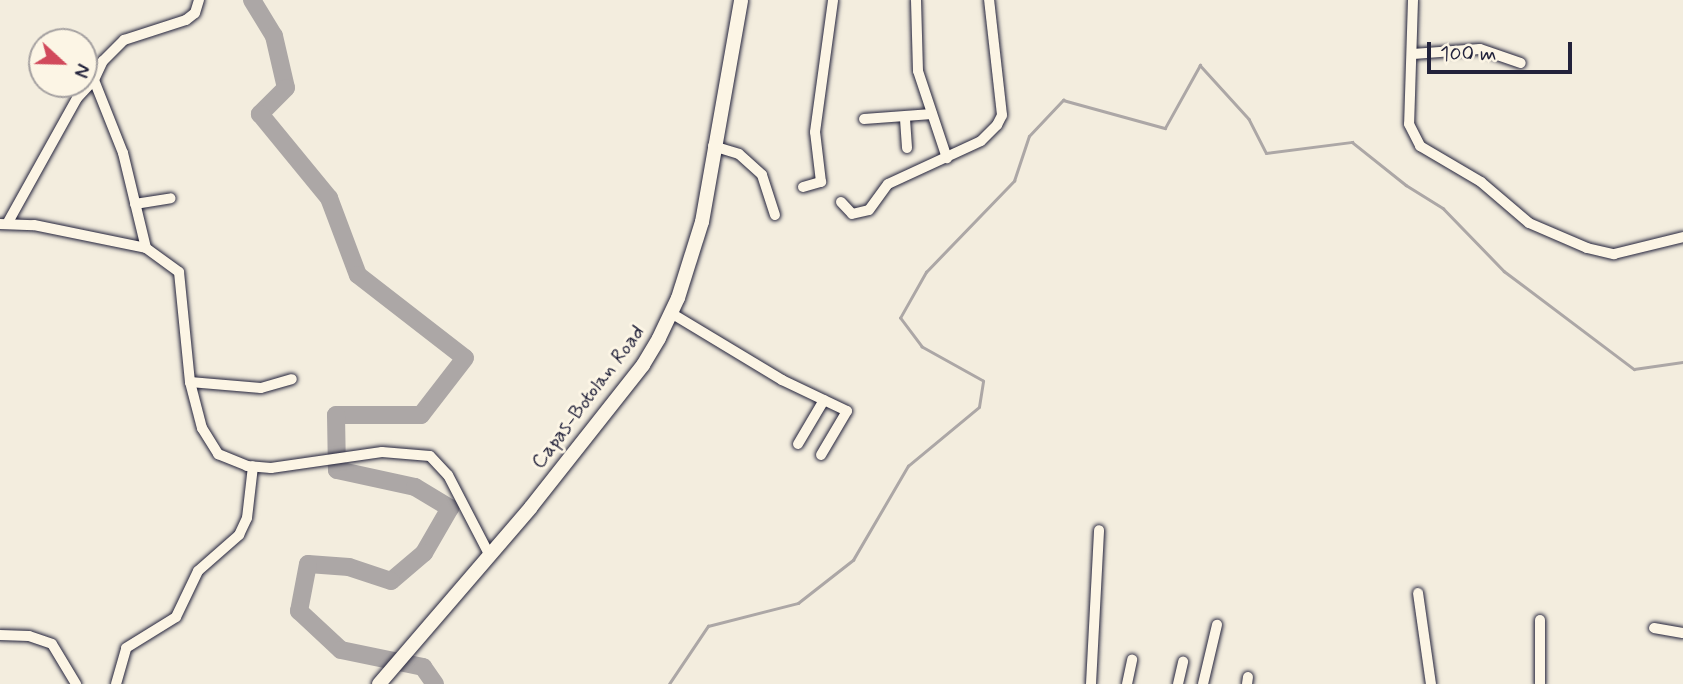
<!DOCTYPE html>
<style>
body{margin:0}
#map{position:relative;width:1683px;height:684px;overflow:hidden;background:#f3edde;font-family:Mynerve,sans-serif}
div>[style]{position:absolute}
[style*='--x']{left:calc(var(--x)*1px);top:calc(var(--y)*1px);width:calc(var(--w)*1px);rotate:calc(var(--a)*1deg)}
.stream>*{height:2.5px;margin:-1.25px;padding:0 1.25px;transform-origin:1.25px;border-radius:1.25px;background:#aca7a6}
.river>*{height:18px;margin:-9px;padding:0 9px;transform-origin:9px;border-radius:9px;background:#aca7a6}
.roads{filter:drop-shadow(0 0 2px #22223b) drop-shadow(0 0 2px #22223b)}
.minor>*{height:10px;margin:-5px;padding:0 5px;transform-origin:5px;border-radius:5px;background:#fcf5e5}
.major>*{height:14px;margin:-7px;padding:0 7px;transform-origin:7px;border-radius:7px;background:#fcf5e5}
span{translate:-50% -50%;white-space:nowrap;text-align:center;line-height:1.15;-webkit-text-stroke:6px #fcf5e5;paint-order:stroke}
.street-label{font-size:21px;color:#22223b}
.north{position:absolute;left:28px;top:28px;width:70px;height:70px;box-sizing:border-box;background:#fcf5e5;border:2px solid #a5a1a1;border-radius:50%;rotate:112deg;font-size:19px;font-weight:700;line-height:28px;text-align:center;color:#22223b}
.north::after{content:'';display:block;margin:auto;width:24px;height:32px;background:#d1495b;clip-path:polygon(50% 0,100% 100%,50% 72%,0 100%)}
.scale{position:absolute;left:1427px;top:42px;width:145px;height:32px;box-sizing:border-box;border:4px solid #22223b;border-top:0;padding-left:9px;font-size:21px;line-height:24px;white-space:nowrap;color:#22223b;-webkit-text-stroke:5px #fcf5e5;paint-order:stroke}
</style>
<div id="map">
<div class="stream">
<div style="--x:669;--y:684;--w:70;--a:-56.1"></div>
<div style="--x:708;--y:626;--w:93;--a:-14.3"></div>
<div style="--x:798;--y:603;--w:70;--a:-38"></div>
<div style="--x:853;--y:560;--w:109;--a:-59.7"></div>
<div style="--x:908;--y:466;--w:92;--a:-39.7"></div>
<div style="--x:979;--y:407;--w:26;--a:-81"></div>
<div style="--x:983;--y:381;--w:70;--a:-150.9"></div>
<div style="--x:922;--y:347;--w:36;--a:-127"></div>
<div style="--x:900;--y:318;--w:53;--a:-60.5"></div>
<div style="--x:926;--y:272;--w:127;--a:-46"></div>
<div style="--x:1014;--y:181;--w:47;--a:-71.6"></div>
<div style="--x:1029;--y:136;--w:50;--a:-46.6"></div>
<div style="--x:1063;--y:100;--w:106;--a:15.4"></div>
<div style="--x:1165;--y:128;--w:72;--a:-60.9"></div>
<div style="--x:1200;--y:65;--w:73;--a:47.8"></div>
<div style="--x:1249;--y:119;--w:38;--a:63"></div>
<div style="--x:1266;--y:153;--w:87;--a:-7.3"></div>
<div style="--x:1352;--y:142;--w:69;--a:38.5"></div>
<div style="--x:1406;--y:185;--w:44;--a:31.9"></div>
<div style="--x:1443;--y:208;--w:88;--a:45.9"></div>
<div style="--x:1504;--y:271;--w:163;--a:37"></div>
<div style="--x:1634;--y:369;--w:49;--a:-8.1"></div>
</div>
<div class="river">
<div style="--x:252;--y:0;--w:42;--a:58.6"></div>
<div style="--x:274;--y:36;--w:53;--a:77"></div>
<div style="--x:286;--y:88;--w:37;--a:135"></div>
<div style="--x:260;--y:114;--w:109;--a:50.6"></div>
<div style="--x:329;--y:198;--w:82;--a:69.4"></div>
<div style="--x:358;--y:275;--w:135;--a:37.8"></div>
<div style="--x:465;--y:358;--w:72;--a:127.7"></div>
<div style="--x:421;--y:415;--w:85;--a:180"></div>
<div style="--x:336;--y:415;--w:55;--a:89"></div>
<div style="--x:337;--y:470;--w:80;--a:12.3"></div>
<div style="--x:415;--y:487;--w:41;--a:31"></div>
<div style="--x:450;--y:508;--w:52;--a:120"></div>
<div style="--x:424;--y:553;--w:43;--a:139.7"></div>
<div style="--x:391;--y:581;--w:44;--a:-161.6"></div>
<div style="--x:349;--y:567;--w:41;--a:-175.8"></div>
<div style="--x:308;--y:564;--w:48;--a:100.8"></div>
<div style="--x:299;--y:611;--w:57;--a:42.9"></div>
<div style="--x:341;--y:650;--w:84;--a:11.7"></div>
<div style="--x:423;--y:667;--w:21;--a:55"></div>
</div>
<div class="roads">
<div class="minor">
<div style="--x:916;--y:0;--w:71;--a:88.4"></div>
<div style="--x:918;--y:71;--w:92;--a:71.6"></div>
<div style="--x:1413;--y:0;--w:124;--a:91.8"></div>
<div style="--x:1409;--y:124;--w:25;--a:63"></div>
<div style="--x:1420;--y:146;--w:71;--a:30.5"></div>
<div style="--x:1481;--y:182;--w:63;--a:40.5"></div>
<div style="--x:1529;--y:223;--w:63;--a:23.3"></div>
<div style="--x:1587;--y:248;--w:28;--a:13"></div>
<div style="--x:1614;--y:254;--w:71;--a:-13.8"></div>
<div style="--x:1413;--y:54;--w:67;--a:-4.3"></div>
<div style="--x:1480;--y:49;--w:43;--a:18.9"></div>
<div style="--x:864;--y:119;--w:68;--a:-4.2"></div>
<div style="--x:905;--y:119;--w:29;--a:86"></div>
<div style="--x:713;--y:146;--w:27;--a:17"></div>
<div style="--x:739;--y:154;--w:31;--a:42"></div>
<div style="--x:762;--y:175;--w:42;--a:72"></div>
<div style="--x:803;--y:187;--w:19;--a:-16"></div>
<div style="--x:821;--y:182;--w:50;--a:-96.8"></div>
<div style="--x:815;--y:132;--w:133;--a:-82.2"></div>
<div style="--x:841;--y:202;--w:16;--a:47"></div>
<div style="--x:852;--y:214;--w:17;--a:-13"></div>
<div style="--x:869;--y:210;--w:32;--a:-54"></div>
<div style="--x:888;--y:184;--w:102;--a:-24.8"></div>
<div style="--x:981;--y:141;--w:23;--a:-45"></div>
<div style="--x:997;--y:125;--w:11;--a:-63"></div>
<div style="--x:1002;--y:115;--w:116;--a:-96.4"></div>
<div style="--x:135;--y:204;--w:36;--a:-9"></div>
<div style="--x:0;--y:224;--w:34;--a:2"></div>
<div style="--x:34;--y:225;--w:114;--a:11.6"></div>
<div style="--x:146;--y:248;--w:41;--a:36"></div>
<div style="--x:179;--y:272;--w:111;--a:84.3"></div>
<div style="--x:190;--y:382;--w:48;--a:75.4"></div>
<div style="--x:202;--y:428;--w:31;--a:58"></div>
<div style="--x:218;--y:454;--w:31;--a:22"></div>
<div style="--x:247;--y:466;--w:24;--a:5"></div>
<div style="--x:271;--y:468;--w:112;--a:-8.2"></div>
<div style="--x:382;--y:452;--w:48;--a:4.8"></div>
<div style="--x:430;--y:456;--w:26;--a:47"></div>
<div style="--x:448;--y:475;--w:91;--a:62.6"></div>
<div style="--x:7;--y:224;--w:144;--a:-60.9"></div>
<div style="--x:77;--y:98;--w:25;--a:-47"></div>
<div style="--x:146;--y:248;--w:98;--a:-103.6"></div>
<div style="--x:123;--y:153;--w:79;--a:-111.7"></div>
<div style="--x:94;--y:80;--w:21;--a:-65"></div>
<div style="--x:103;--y:61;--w:30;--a:-45"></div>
<div style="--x:124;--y:40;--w:65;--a:-17.9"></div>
<div style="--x:186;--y:20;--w:11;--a:-38"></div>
<div style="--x:195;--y:13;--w:14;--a:-73"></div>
<div style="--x:671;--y:313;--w:130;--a:31.1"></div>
<div style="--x:782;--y:380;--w:72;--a:25.5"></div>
<div style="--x:847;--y:411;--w:51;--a:120.6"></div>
<div style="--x:190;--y:382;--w:71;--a:4.8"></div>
<div style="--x:261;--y:388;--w:32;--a:-16"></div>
<div style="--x:798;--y:444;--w:51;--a:-59.4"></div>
<div style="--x:1418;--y:593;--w:92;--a:81.9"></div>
<div style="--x:1654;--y:628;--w:29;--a:10"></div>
<div style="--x:0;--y:635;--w:29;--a:2"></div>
<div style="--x:29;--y:636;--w:24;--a:19"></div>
<div style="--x:52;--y:644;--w:47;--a:59"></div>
<div style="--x:116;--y:684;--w:37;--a:-74"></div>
<div style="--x:126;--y:648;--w:59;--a:-31.8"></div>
<div style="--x:176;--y:617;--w:51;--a:-64.4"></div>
<div style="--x:198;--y:571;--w:55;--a:-41.3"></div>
<div style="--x:239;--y:535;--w:19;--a:-65"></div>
<div style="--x:247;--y:518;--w:52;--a:-83.4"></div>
<div style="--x:1091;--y:684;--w:154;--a:-87"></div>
<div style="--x:1127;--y:684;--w:25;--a:-78"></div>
<div style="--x:1178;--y:684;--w:23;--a:-77"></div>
<div style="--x:1203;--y:684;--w:61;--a:-76.7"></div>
<div style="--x:1247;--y:684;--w:7;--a:-82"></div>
<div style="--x:1540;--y:684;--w:64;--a:-90"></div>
</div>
<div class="major">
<div style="--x:379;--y:684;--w:233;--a:-49.3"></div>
<div style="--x:531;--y:507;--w:181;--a:-51.7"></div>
<div style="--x:643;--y:365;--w:31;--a:-59"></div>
<div style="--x:659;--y:338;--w:44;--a:-64.6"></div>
<div style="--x:678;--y:298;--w:80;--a:-72.5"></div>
<div style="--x:702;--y:222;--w:225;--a:-80"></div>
</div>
</div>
<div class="street-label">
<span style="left:588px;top:397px;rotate:-53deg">Capas-Botolan Road</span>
</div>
<div class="north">N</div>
<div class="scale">100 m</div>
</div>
